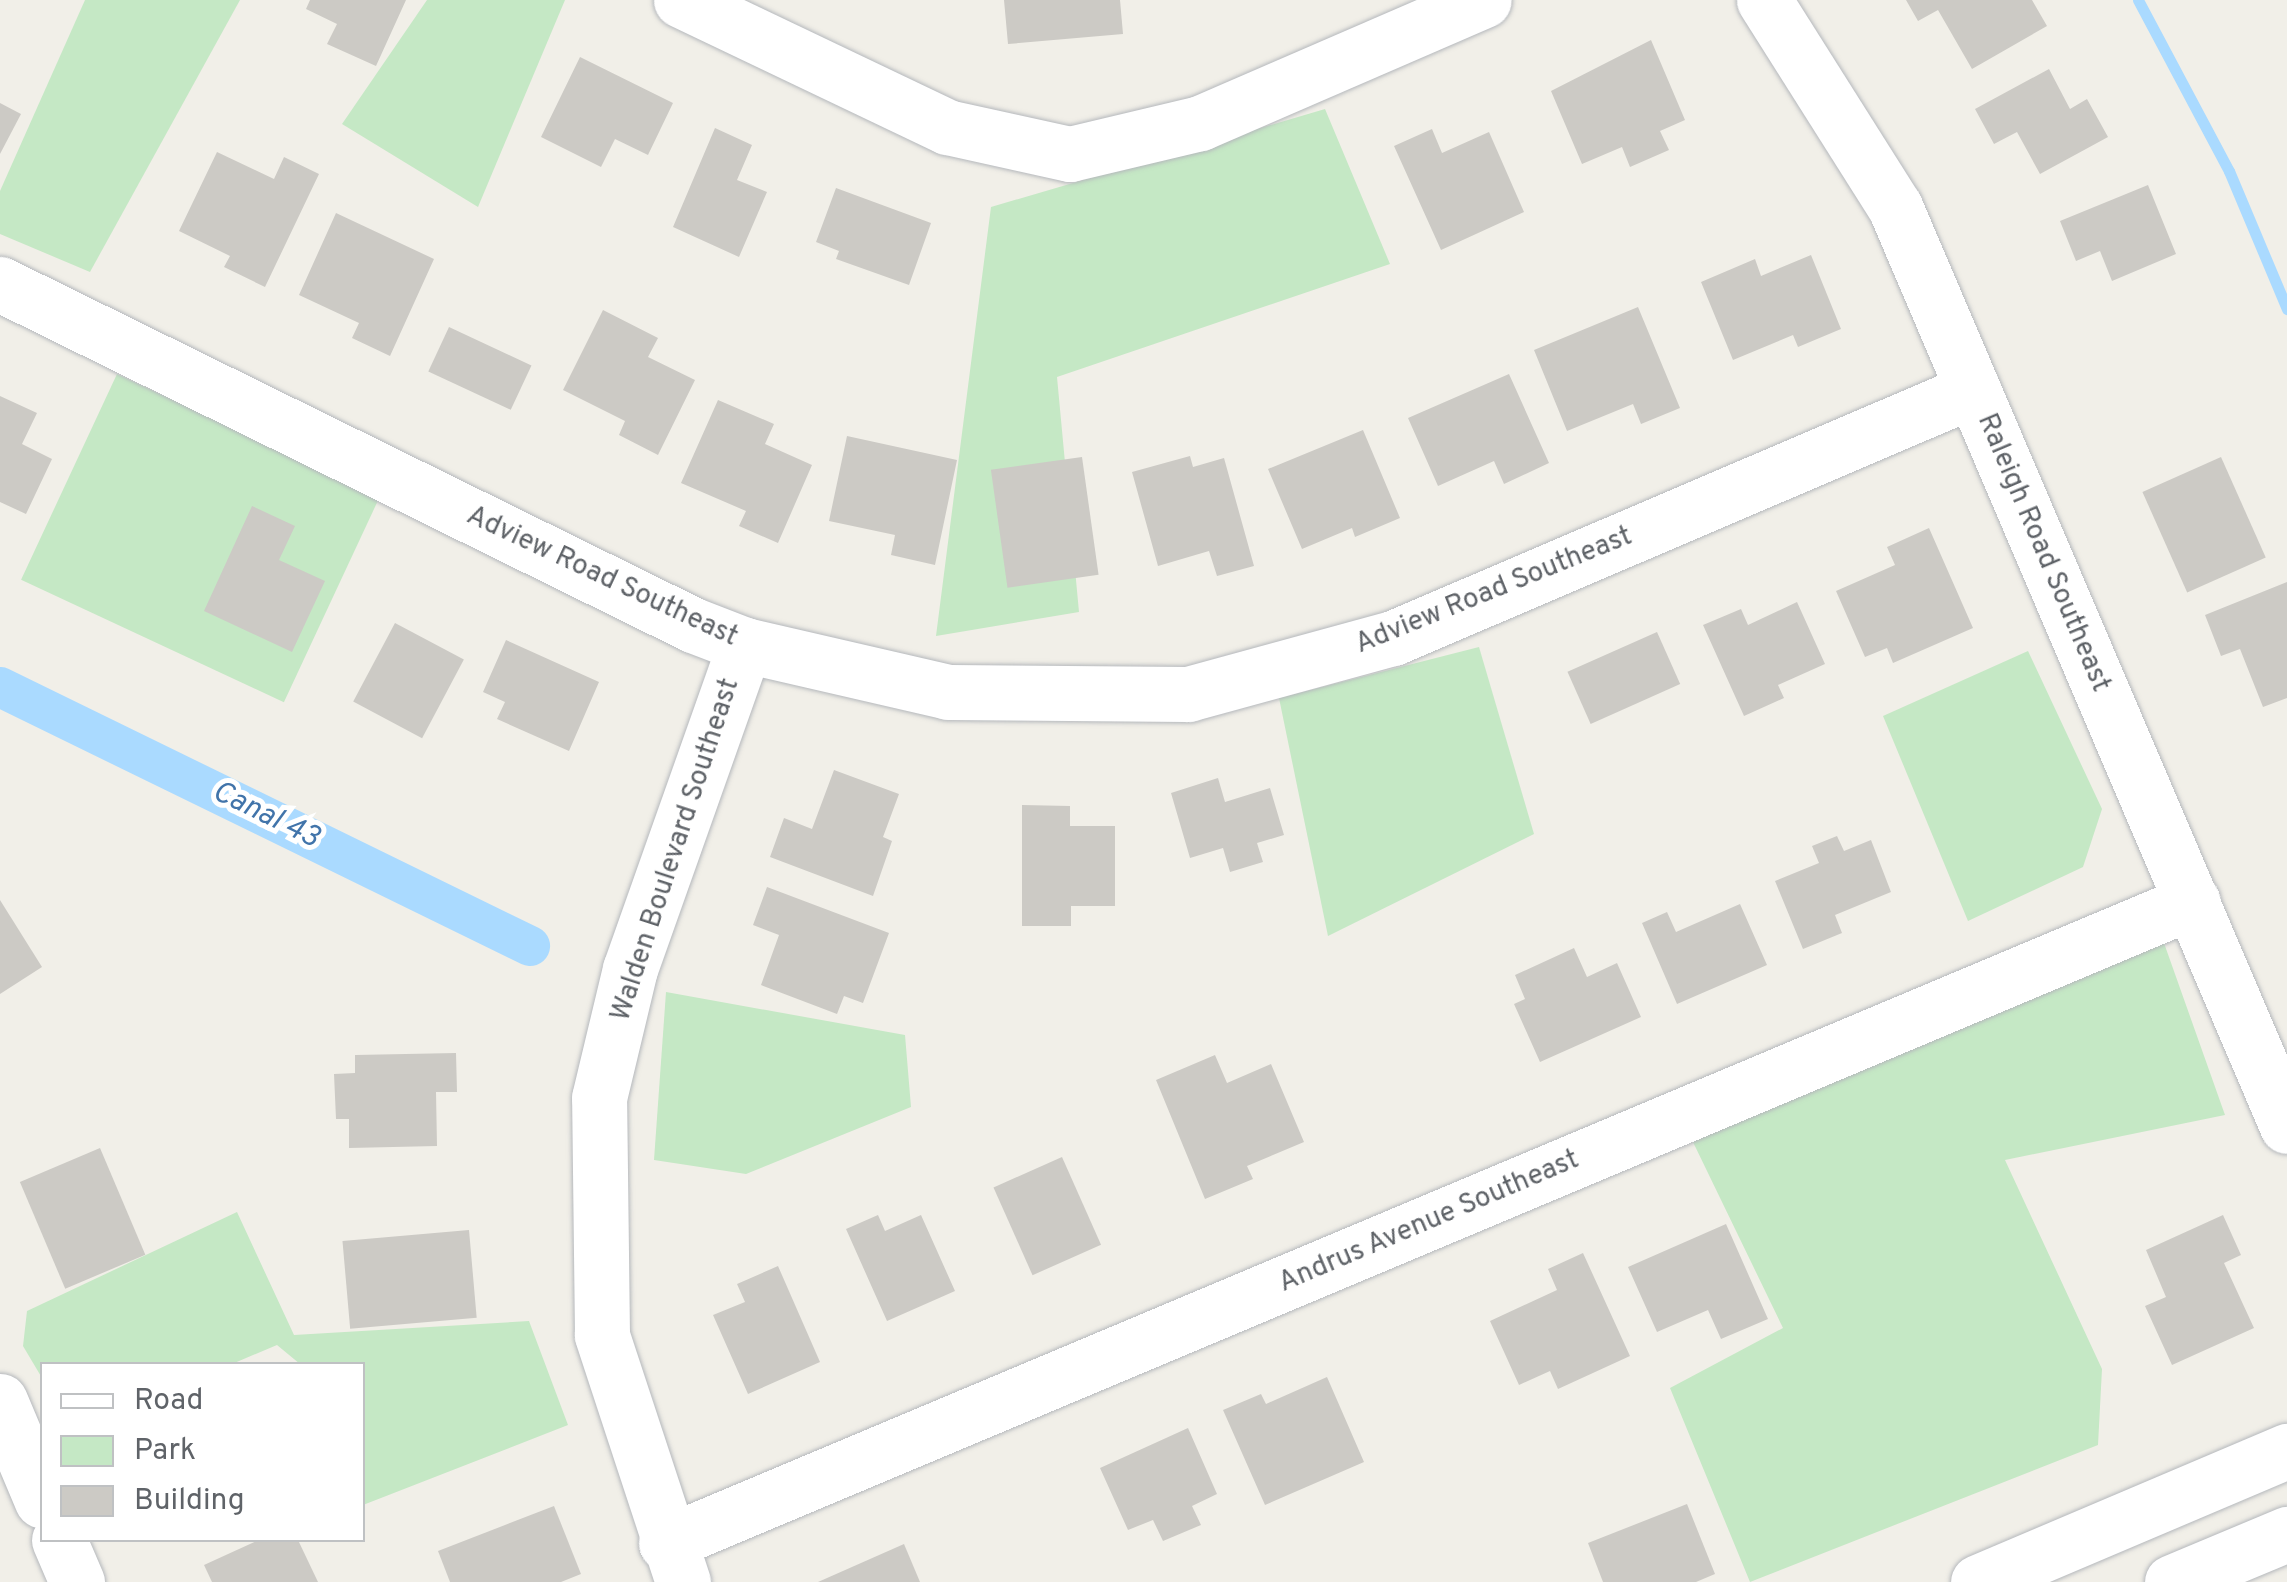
<!DOCTYPE html>
<style>
body{margin:0}
#map{position:relative;width:2287px;height:1582px;overflow:hidden;background:#f1efe8;font-family:Overpass,sans-serif}
div>[style]{position:absolute}
[style*='--x']{left:calc(var(--x)*1px);top:calc(var(--y)*1px);width:calc(var(--w)*1px);rotate:calc(var(--a)*1deg)}
.green>*{inset:0;background:#c5e8c5;transform-origin:0 0}
.stream>*{height:11px;margin:-5.5px;padding:0 5.5px;transform-origin:5.5px;border-radius:5.5px;background:#aadaff}
.canal>*{height:40px;margin:-20px;padding:0 20px;transform-origin:20px;border-radius:20px;background:#aadaff}
.building>*{inset:0;background:#cccac5;transform-origin:0 0}
.roads{filter:drop-shadow(0 0 2px #b5b8bc) drop-shadow(0 0 2px #b5b8bc)}
.minor>*{height:55px;margin:-27.5px;padding:0 27.5px;transform-origin:27.5px;border-radius:27.5px;background:#fff}
span{translate:-50% -50%;white-space:nowrap;text-align:center;line-height:1.15;-webkit-text-stroke:10px #fff;paint-order:stroke}
.street-label{font-size:28px;color:#5f6368}
.water-label{font-size:30px;color:#4174aa;font-style:italic}
.legend{position:absolute;left:40px;top:1362px;width:325px;height:180px;box-sizing:border-box;background:#fff;border:2px solid #bfc1c3;margin:0;padding:12px 18px;list-style:none;font-size:30px;color:#5f6368}
.legend li{display:flex;align-items:center;gap:20px;height:50px}
.legend b{width:50px;border:2px solid #bfc1c3}
</style>
<div id="map">
<div class="green">
<div style="clip-path:polygon(85px 0,240px 0,90px 272px,0 234px,0 191px)"></div>
<div style="clip-path:polygon(427px 0,565px 0,478px 207px,342px 124px)"></div>
<div style="clip-path:polygon(1325px 109px,1390px 264px,1057px 377px,1079px 612px,936px 636px,991px 207px)"></div>
<div style="left:117px;top:374px;width:290px;height:227px;rotate:25deg"></div>
<div style="clip-path:polygon(1479px 647px,1534px 834px,1328px 936px,1279px 698px)"></div>
<div style="clip-path:polygon(2028px 651px,2102px 809px,2083px 867px,1968px 921px,1883px 716px)"></div>
<div style="clip-path:polygon(2164px 943px,2225px 1115px,2005px 1160px,2102px 1369px,2098px 1445px,1750px 1582px,1670px 1388px,1783px 1328px,1692px 1140px)"></div>
<div style="clip-path:polygon(666px 992px,905px 1035px,911px 1107px,746px 1174px,654px 1160px)"></div>
<div style="clip-path:polygon(237px 1212px,294px 1335px,529px 1321px,568px 1425px,363px 1505px,362px 1364px,300px 1364px,277px 1345px,232px 1364px,42px 1364px,42px 1378px,23px 1346px,27px 1311px)"></div>
</div>
<div class="stream">
<div style="--x:2138;--y:0;--w:194;--a:62"></div>
<div style="--x:2229;--y:171;--w:150;--a:67.2"></div>
</div>
<div class="canal">
<div style="--x:0;--y:687;--w:590;--a:26.04"></div>
</div>
<div class="building">
<div style="clip-path:polygon(310px 0,406px 0,376px 66px,327px 44px,337px 24px,306px 9px)"></div>
<div style="clip-path:polygon(1004px 0,1120px 0,1123px 34px,1008px 44px)"></div>
<div style="clip-path:polygon(1906px 0,2032px 0,2047px 26px,1972px 69px,1938px 10px,1918px 21px)"></div>
<div style="clip-path:polygon(1651px 40px,1685px 120px,1660px 131px,1669px 150px,1630px 167px,1622px 147px,1582px 164px,1551px 91px)"></div>
<div style="clip-path:polygon(580px 57px,673px 103px,648px 155px,615px 139px,601px 167px,541px 137px)"></div>
<div style="clip-path:polygon(2049px 69px,2070px 109px,2087px 99px,2108px 137px,2040px 174px,2017px 132px,1994px 144px,1975px 109px)"></div>
<div style="clip-path:polygon(0 103px,21px 114px,0 154px)"></div>
<div style="clip-path:polygon(715px 128px,752px 145px,737px 180px,767px 192px,739px 257px,673px 227px)"></div>
<div style="clip-path:polygon(1432px 129px,1442px 153px,1489px 132px,1524px 212px,1441px 250px,1394px 146px)"></div>
<div style="clip-path:polygon(217px 152px,274px 179px,284px 157px,319px 174px,265px 287px,224px 267px,230px 256px,179px 231px)"></div>
<div style="clip-path:polygon(2148px 185px,2176px 254px,2112px 281px,2100px 251px,2076px 261px,2060px 221px)"></div>
<div style="clip-path:polygon(836px 188px,931px 223px,909px 285px,836px 259px,839px 251px,816px 242px)"></div>
<div style="clip-path:polygon(336px 213px,434px 259px,390px 356px,352px 338px,359px 323px,299px 295px)"></div>
<div style="clip-path:polygon(1811px 255px,1841px 329px,1798px 347px,1793px 335px,1733px 360px,1701px 282px,1755px 259px,1761px 276px)"></div>
<div style="clip-path:polygon(1638px 307px,1680px 408px,1641px 424px,1633px 404px,1567px 431px,1534px 350px)"></div>
<div style="clip-path:polygon(603px 310px,658px 338px,648px 357px,695px 380px,658px 455px,619px 435px,625px 421px,563px 390px)"></div>
<div style="left:449px;top:327px;width:91px;height:49px;rotate:25deg"></div>
<div style="clip-path:polygon(1509px 374px,1549px 463px,1504px 484px,1494px 461px,1438px 486px,1408px 418px)"></div>
<div style="clip-path:polygon(0 396px,37px 413px,22px 444px,52px 459px,26px 514px,0 502px)"></div>
<div style="clip-path:polygon(718px 400px,774px 424px,765px 444px,812px 465px,778px 543px,739px 526px,746px 511px,681px 483px)"></div>
<div style="clip-path:polygon(1363px 430px,1400px 518px,1355px 537px,1352px 528px,1302px 549px,1268px 469px)"></div>
<div style="clip-path:polygon(847px 436px,957px 460px,935px 565px,891px 555px,895px 535px,829px 521px)"></div>
<div style="clip-path:polygon(1190px 456px,1193px 467px,1224px 458px,1254px 566px,1217px 576px,1209px 551px,1158px 566px,1132px 472px)"></div>
<div style="left:1082px;top:457px;width:119px;height:92px;rotate:82deg"></div>
<div style="left:2221px;top:457px;width:110px;height:86px;rotate:66deg"></div>
<div style="clip-path:polygon(252px 506px,295px 526px,279px 560px,325px 581px,292px 652px,204px 611px)"></div>
<div style="clip-path:polygon(1929px 528px,1973px 628px,1893px 663px,1887px 648px,1865px 657px,1836px 591px,1895px 565px,1887px 547px)"></div>
<div style="clip-path:polygon(2287px 582px,2287px 698px,2263px 707px,2240px 649px,2221px 656px,2205px 615px)"></div>
<div style="clip-path:polygon(1797px 602px,1825px 664px,1778px 685px,1784px 698px,1744px 716px,1703px 625px,1741px 609px,1748px 625px)"></div>
<div style="left:395px;top:623px;width:78px;height:89px;rotate:28deg"></div>
<div style="left:1657px;top:632px;width:57px;height:98px;rotate:66deg"></div>
<div style="clip-path:polygon(506px 640px,599px 682px,569px 751px,497px 719px,505px 702px,483px 692px)"></div>
<div style="clip-path:polygon(834px 770px,899px 794px,883px 837px,892px 841px,873px 896px,770px 857px,784px 818px,812px 829px)"></div>
<div style="clip-path:polygon(1218px 778px,1225px 802px,1270px 788px,1284px 835px,1257px 843px,1263px 862px,1230px 872px,1223px 848px,1190px 858px,1171px 793px)"></div>
<div style="clip-path:polygon(1022px 805px,1070px 806px,1070px 826px,1115px 826px,1115px 906px,1071px 906px,1071px 926px,1022px 926px)"></div>
<div style="clip-path:polygon(1837px 836px,1844px 851px,1871px 840px,1891px 892px,1835px 915px,1842px 933px,1803px 949px,1775px 881px,1819px 863px,1812px 846px)"></div>
<div style="clip-path:polygon(767px 887px,889px 933px,863px 1003px,844px 996px,837px 1014px,761px 985px,779px 935px,753px 925px)"></div>
<div style="clip-path:polygon(0 900px,42px 967px,0 994px)"></div>
<div style="clip-path:polygon(1740px 904px,1767px 965px,1677px 1004px,1642px 923px,1667px 912px,1676px 932px)"></div>
<div style="clip-path:polygon(1574px 948px,1587px 977px,1617px 963px,1641px 1017px,1540px 1062px,1514px 1004px,1525px 999px,1515px 975px)"></div>
<div style="clip-path:polygon(456px 1053px,457px 1092px,436px 1092px,437px 1146px,349px 1148px,349px 1119px,336px 1119px,334px 1074px,355px 1073px,355px 1055px)"></div>
<div style="clip-path:polygon(1215px 1055px,1227px 1083px,1271px 1064px,1304px 1142px,1247px 1166px,1253px 1179px,1205px 1199px,1156px 1080px)"></div>
<div style="left:100px;top:1148px;width:116px;height:87px;rotate:67deg"></div>
<div style="left:1062px;top:1157px;width:96px;height:75px;rotate:66deg"></div>
<div style="clip-path:polygon(878px 1215px,885px 1231px,921px 1215px,955px 1291px,887px 1321px,846px 1229px)"></div>
<div style="clip-path:polygon(2223px 1215px,2241px 1255px,2224px 1263px,2254px 1328px,2172px 1365px,2145px 1306px,2166px 1297px,2146px 1250px)"></div>
<div style="clip-path:polygon(1726px 1224px,1768px 1319px,1721px 1339px,1708px 1310px,1657px 1332px,1628px 1267px)"></div>
<div style="left:469px;top:1230px;width:88px;height:127px;rotate:85deg"></div>
<div style="clip-path:polygon(1583px 1253px,1630px 1356px,1558px 1389px,1550px 1371px,1519px 1385px,1490px 1321px,1557px 1290px,1548px 1269px)"></div>
<div style="clip-path:polygon(778px 1266px,820px 1362px,748px 1394px,713px 1315px,745px 1302px,737px 1284px)"></div>
<div style="clip-path:polygon(1327px 1377px,1364px 1462px,1265px 1505px,1223px 1410px,1261px 1394px,1266px 1404px)"></div>
<div style="clip-path:polygon(1188px 1428px,1217px 1494px,1192px 1506px,1201px 1525px,1163px 1541px,1153px 1520px,1128px 1530px,1100px 1468px)"></div>
<div style="clip-path:polygon(1687px 1504px,1715px 1574px,1696px 1582px,1603px 1582px,1588px 1543px)"></div>
<div style="clip-path:polygon(554px 1506px,581px 1574px,561px 1582px,450px 1582px,438px 1551px)"></div>
<div style="clip-path:polygon(259px 1540px,298px 1540px,318px 1582px,212px 1582px,204px 1565px)"></div>
<div style="clip-path:polygon(904px 1544px,920px 1582px,818px 1582px)"></div>
</div>
<div class="roads">
<div class="minor">
<div style="--x:681;--y:0;--w:295;--a:25.5"></div>
<div style="--x:947;--y:127;--w:126;--a:12.4"></div>
<div style="--x:1070;--y:154;--w:134;--a:-13.4"></div>
<div style="--x:1200;--y:123;--w:309;--a:-23.4"></div>
<div style="--x:1764;--y:0;--w:245;--a:57.7"></div>
<div style="--x:1895;--y:207;--w:999;--a:66.9"></div>
<div style="--x:0;--y:284;--w:772;--a:26.2"></div>
<div style="--x:693;--y:625;--w:56;--a:21"></div>
<div style="--x:745;--y:645;--w:208;--a:13"></div>
<div style="--x:948;--y:692;--w:240;--a:0.5"></div>
<div style="--x:1188;--y:694;--w:213;--a:-15.3"></div>
<div style="--x:1393;--y:638;--w:631;--a:-23.15"></div>
<div style="--x:0;--y:1401;--w:108;--a:67.2"></div>
<div style="--x:59;--y:1540;--w:46;--a:66.8"></div>
<div style="--x:666;--y:1543;--w:1656;--a:-22.8"></div>
<div style="--x:683;--y:1582;--w:260;--a:-108.2"></div>
<div style="--x:602;--y:1335;--w:237;--a:-90.7"></div>
<div style="--x:599;--y:1098;--w:133;--a:-76.5"></div>
<div style="--x:630;--y:969;--w:344;--a:-70.5"></div>
<div style="--x:1978;--y:1582;--w:336;--a:-23"></div>
<div style="--x:2172;--y:1582;--w:125;--a:-22.7"></div>
</div>
</div>
<div class="street-label">
<span style="left:2043px;top:553px;rotate:67deg">Raleigh Road Southeast</span>
<span style="left:602px;top:577px;rotate:25deg">Adview Road Southeast</span>
<span style="left:1494px;top:591px;rotate:-22deg">Adview Road Southeast</span>
<span style="left:676px;top:850px;rotate:-72deg">Walden Boulevard Southeast</span>
<span style="left:1429px;top:1222px;rotate:-23deg">Andrus Avenue Southeast</span>
</div>
<div class="water-label">
<span style="left:265px;top:816px;rotate:26deg">Canal 43</span>
</div>
<ul class="legend">
<li><b style="height:12px;background:#fff"></b>Road</li>
<li><b style="height:28px;background:#c5e8c5"></b>Park</li>
<li><b style="height:28px;background:#cccac5"></b>Building</li>
</ul>
</div>
